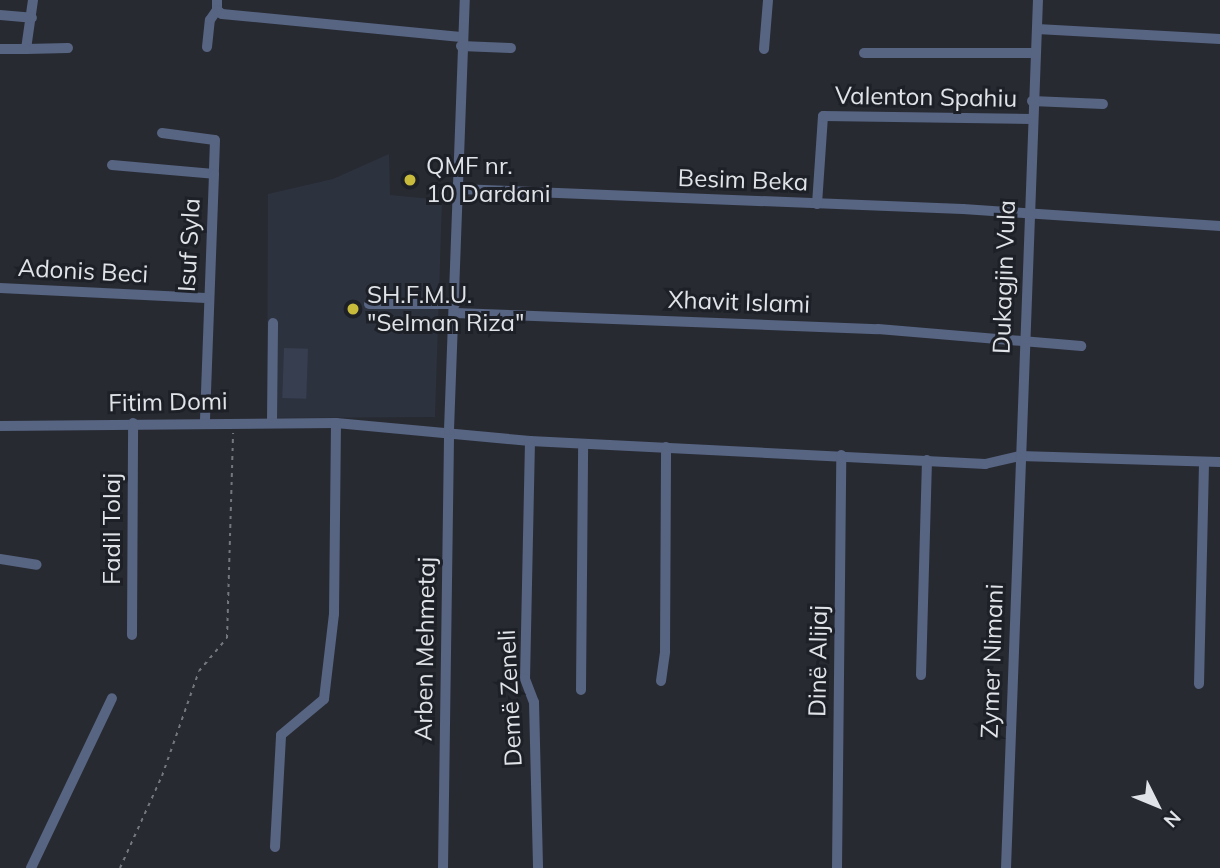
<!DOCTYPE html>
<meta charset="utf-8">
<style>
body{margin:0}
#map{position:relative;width:1220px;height:868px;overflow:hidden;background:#272a31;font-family:Mulish,sans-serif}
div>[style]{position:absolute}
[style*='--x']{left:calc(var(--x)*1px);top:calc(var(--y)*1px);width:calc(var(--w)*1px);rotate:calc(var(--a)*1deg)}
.built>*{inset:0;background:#2d323f}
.green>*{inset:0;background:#373e50;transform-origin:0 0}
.path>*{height:2px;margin-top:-1px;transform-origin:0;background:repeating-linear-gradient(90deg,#74777c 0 3.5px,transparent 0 8.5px)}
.street>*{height:10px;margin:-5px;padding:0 5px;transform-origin:5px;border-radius:5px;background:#576482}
.dots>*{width:19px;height:19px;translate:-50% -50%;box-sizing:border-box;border:4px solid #1d2027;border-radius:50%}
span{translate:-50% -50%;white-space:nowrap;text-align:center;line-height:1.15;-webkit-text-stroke:6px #1d2027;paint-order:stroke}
.street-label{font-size:24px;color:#e0e3e7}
.poi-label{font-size:24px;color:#e0e3e7}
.left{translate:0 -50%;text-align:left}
.north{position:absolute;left:1122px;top:770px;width:70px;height:70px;-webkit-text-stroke:5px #1d2027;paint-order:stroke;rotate:133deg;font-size:19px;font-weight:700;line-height:28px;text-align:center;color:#e0e3e7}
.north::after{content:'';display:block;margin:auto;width:24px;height:32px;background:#e0e3e7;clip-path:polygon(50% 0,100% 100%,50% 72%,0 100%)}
</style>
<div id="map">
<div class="built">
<div style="clip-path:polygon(389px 154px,390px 195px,442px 200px,435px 417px,267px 418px,268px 194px,333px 179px)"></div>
</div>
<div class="green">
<div style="left:284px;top:348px;width:24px;height:50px;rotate:2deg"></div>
</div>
<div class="path">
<div style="--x:120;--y:868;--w:101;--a:-65.5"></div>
<div style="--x:162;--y:776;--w:111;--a:-70.6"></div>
<div style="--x:199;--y:671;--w:43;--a:-49.7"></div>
<div style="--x:227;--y:638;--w:205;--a:-88.3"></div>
</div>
<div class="street">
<div style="--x:33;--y:0;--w:49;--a:98.1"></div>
<div style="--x:26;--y:49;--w:42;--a:-1.4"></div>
<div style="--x:217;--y:0;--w:10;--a:90"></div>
<div style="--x:217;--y:10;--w:6;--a:39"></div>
<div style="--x:222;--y:14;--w:240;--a:5.5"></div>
<div style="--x:0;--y:15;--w:32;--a:5"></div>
<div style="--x:1037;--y:29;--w:183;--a:3.1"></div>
<div style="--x:461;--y:46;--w:50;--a:2.3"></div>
<div style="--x:207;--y:47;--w:27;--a:-84"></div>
<div style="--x:210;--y:20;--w:12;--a:-55"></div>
<div style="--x:0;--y:49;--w:26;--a:0"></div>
<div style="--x:764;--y:49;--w:49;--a:-85.3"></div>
<div style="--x:864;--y:53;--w:171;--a:0"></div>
<div style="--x:1032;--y:101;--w:71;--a:2.4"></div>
<div style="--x:162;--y:133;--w:53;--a:7.5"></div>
<div style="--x:215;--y:140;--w:34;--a:92"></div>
<div style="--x:112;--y:165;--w:102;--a:5"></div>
<div style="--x:214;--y:174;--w:248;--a:92.1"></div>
<div style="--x:458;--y:189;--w:505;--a:2.27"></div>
<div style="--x:963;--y:209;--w:258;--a:3.8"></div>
<div style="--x:817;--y:204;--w:88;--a:-86.1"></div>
<div style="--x:823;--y:116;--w:208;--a:0.8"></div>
<div style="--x:0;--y:288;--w:206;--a:2.8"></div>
<div style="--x:369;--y:304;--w:86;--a:0"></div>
<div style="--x:455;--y:313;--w:423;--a:2.2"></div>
<div style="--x:878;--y:329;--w:204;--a:4.8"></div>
<div style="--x:272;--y:422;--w:99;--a:-89.4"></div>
<div style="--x:0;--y:426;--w:336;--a:-0.5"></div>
<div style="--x:336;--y:423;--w:195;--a:5.3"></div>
<div style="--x:530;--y:441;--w:456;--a:2.9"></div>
<div style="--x:985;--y:464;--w:36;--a:-13"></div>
<div style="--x:1020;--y:456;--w:200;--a:1.7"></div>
<div style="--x:530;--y:441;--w:238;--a:91.2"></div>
<div style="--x:525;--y:679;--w:25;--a:69"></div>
<div style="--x:534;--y:702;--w:166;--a:88.6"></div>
<div style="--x:0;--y:559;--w:37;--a:9"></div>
<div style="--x:132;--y:635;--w:212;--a:-89.7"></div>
<div style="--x:921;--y:675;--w:215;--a:-88.4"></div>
<div style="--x:661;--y:681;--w:30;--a:-82"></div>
<div style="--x:665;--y:651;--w:204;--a:-89.7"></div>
<div style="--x:1199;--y:684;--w:222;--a:-88.7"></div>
<div style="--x:581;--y:690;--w:246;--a:-89.5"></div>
<div style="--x:275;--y:847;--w:112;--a:-86.9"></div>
<div style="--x:281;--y:735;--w:56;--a:-39.9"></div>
<div style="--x:324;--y:699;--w:86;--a:-83.3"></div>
<div style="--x:334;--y:614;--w:191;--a:-89.4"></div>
<div style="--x:31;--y:868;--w:188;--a:-64.5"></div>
<div style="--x:443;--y:868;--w:438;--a:-89.2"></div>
<div style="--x:449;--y:430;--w:430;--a:-87.9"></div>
<div style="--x:837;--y:868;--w:413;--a:-89.4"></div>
<div style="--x:1006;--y:868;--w:869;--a:-87.89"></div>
</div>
<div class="dots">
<div style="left:410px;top:180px;background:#c8bb3b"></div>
<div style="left:353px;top:309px;background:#c8bb3b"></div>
</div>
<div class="street-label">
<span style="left:926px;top:97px;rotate:1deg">Valenton Spahiu</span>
<span style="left:743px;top:180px;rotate:2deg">Besim Beka</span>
<span style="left:189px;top:245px;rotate:-87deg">Isuf Syla</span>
<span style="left:83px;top:271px;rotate:3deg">Adonis Beci</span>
<span style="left:1004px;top:277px;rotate:-88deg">Dukagjin Vula</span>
<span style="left:739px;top:302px;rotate:2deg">Xhavit Islami</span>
<span style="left:168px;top:402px;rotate:-1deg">Fitim Domi</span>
<span style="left:112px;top:529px;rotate:-90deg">Fadil Tolaj</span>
<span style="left:425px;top:649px;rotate:-89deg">Arben Mehmetaj</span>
<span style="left:818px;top:661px;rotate:-89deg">Dinë Alijaj</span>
<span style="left:992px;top:661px;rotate:-88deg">Zymer Nimani</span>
<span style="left:510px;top:698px;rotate:-93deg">Demë Zeneli</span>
</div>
<div class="poi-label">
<span class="left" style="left:426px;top:180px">QMF nr.<br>10 Dardani</span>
<span class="left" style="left:367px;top:309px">SH.F.M.U.<br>"Selman Riza"</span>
</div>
<div class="north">N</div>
</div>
